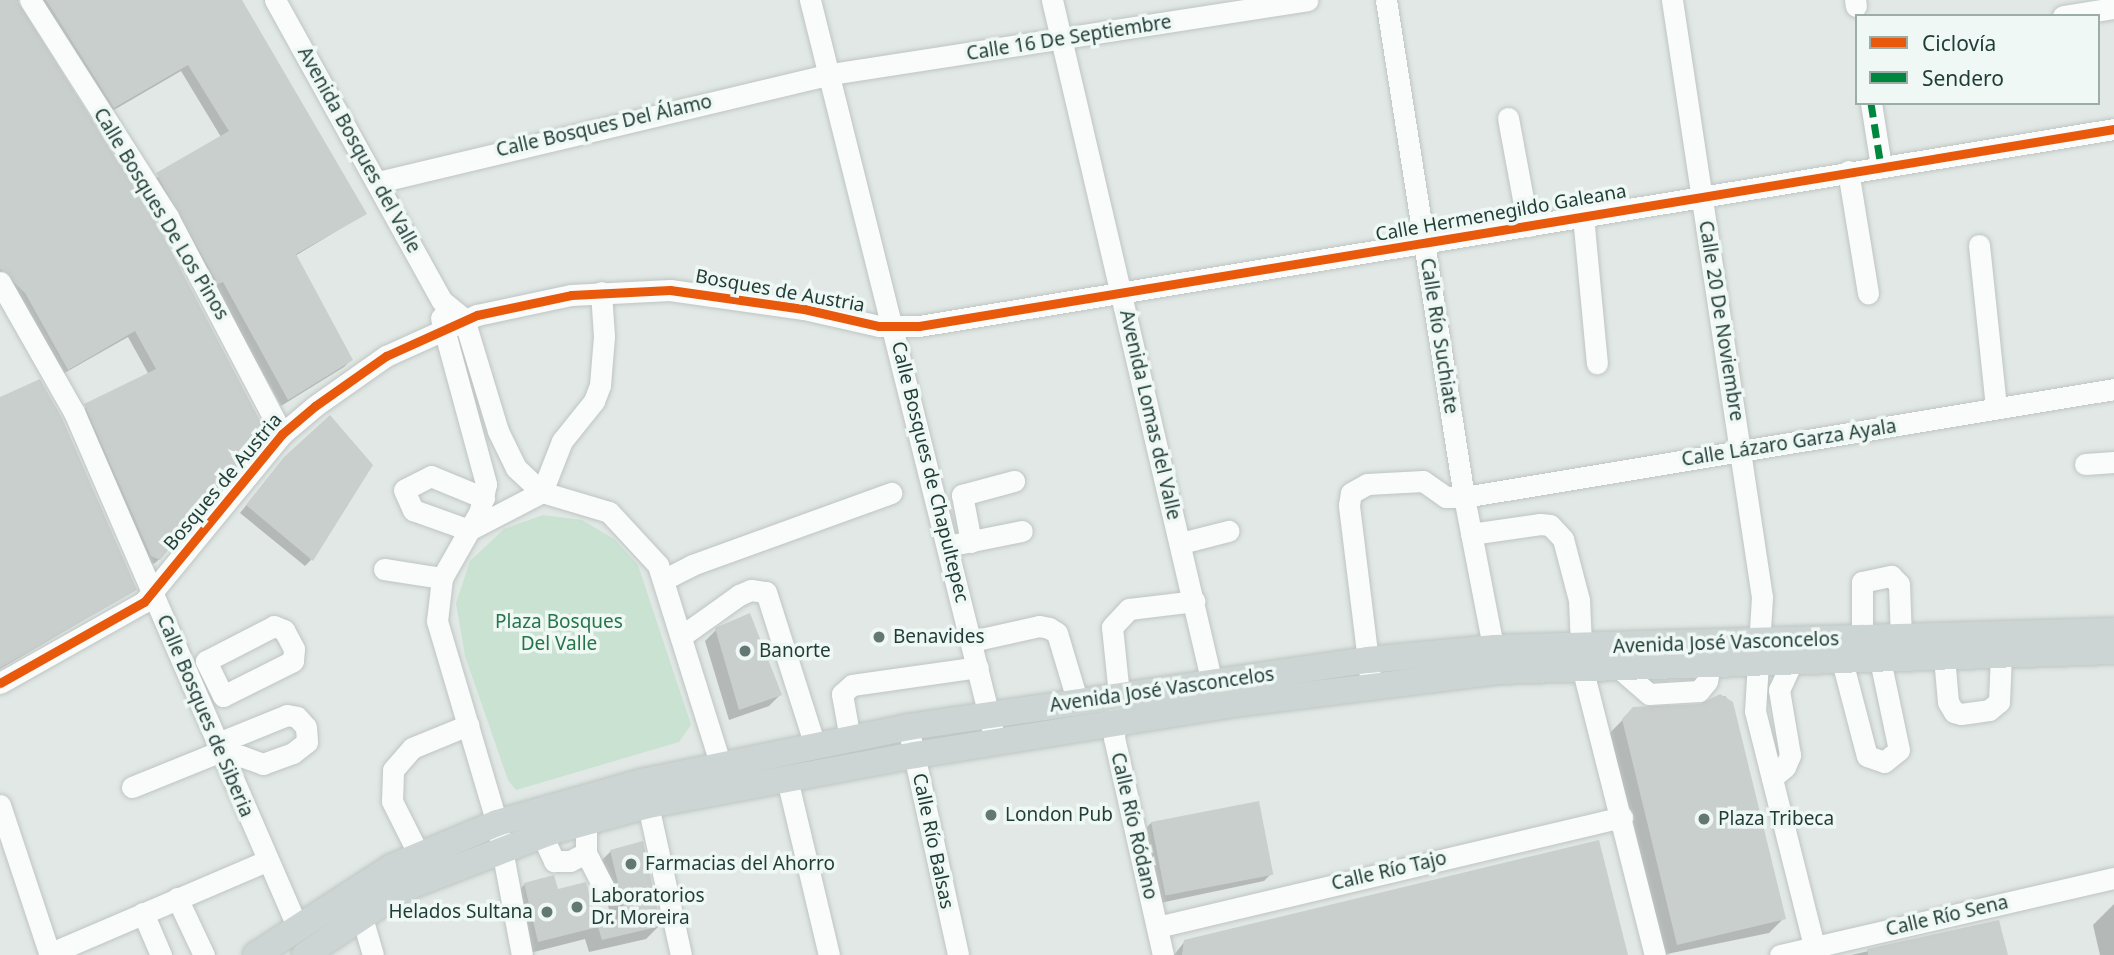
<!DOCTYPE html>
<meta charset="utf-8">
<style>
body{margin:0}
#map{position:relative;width:2114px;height:955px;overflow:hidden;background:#e1e8e5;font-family:"Noto Sans",sans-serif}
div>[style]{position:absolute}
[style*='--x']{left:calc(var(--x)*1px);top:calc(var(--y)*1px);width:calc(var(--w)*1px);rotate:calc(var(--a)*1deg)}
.green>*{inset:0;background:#c9e2d2}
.shadow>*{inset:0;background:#0003}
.building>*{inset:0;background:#c9cfcd;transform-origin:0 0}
.roads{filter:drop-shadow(0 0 2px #bec5c2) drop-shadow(0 0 2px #bec5c2)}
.minor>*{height:21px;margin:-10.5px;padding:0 10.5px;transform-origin:10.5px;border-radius:10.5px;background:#fafcfb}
.major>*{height:26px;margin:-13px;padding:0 13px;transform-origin:13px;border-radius:13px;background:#ccd5d3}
.quiet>*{height:7px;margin-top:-3.5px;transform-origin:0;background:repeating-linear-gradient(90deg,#00873e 0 14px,transparent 0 21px)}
.cycleway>*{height:9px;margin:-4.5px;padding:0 4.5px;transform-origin:4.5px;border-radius:4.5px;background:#e8590c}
.dots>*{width:19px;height:19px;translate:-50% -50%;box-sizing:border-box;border:4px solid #eff8f4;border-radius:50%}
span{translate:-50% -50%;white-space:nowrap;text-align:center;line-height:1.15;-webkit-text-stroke:7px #eff8f4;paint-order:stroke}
.street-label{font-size:19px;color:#1f3c36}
.park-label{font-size:19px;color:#26754a}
.poi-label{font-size:19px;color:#1f3c36}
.left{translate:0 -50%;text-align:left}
.right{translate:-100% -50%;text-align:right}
.legend{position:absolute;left:1855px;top:14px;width:245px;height:91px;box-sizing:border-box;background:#eff8f4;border:2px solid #9cada8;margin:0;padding:9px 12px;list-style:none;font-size:21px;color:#1f3c36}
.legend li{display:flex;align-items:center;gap:14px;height:35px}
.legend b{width:35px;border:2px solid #9cada8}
</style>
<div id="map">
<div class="green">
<div style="clip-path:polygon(543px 515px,582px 520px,614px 539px,638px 565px,691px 725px,679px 742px,516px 790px,508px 780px,465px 656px,456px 603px,470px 561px,504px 529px)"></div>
</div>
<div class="shadow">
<div style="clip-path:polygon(0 0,18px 0,17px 7px,155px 224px,163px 556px,155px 563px,148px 565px,78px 412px,149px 375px,128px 337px,61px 375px,0 277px)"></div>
<div style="clip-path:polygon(38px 0,239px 0,365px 214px,295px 256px,351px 360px,344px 367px,281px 406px,216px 288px,150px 182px,221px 137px,181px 71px,107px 114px)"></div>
<div style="clip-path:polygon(0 398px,135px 590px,0 669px)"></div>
<div style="clip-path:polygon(278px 466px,311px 560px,305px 566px,240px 513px)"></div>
<div style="clip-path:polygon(716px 630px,780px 695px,769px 706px,729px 720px,705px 641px)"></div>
<div style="clip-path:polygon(1725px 696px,1731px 703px,1784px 918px,1769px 933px,1662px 955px,1608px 735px,1633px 709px,1700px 706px)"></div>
<div style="clip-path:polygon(1151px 823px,1271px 874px,1264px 881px,1160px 903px,1144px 830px)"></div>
<div style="clip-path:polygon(611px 851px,659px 926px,646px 939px,589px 952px,585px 939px,526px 954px,512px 897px,525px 884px,556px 891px,596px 926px,612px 922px,598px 864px)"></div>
<div style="clip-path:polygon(2114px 904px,2114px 955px,2100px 955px,2093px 925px)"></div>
<div style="clip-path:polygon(1998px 922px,2006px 955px,1851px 955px)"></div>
<div style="clip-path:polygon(1185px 941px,1626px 955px,1174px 955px)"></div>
</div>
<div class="building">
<div style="clip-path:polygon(0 0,17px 0,157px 224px,266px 432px,160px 560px,151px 556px,84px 404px,156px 369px,135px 331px,68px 370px,25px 293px,0 269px)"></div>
<div style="clip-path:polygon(46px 0,242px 0,367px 214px,296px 254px,353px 360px,288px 400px,223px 282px,218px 284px,156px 173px,229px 131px,220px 117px,188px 65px,114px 108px)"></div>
<div style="clip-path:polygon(40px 379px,62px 418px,137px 590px,0 668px,0 397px)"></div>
<div style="clip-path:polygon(330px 415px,373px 465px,313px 561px,246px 505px,284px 457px)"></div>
<div style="clip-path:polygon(750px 613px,782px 695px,739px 710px,715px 628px)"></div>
<div style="clip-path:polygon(1720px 694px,1733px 702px,1786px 919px,1677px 945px,1622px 719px,1633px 707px,1700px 704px)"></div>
<div style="left:1259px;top:801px;width:75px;height:110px;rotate:79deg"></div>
<div style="clip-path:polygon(1599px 840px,1628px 955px,1182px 955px,1184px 940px)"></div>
<div style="clip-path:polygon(643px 841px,661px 926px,602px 940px,598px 927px,538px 942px,524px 883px,554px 875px,558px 889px,586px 882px,597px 924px,626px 917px,610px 850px)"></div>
<div style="clip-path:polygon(1999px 920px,2008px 955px,1868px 955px,1867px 949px)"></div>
</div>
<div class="roads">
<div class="minor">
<div style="--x:30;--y:0;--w:257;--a:57.5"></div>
<div style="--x:168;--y:217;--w:245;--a:62.3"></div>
<div style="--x:275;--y:0;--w:344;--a:61"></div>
<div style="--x:442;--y:301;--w:28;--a:39"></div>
<div style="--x:464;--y:319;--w:117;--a:73.1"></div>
<div style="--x:498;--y:431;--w:41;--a:64.1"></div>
<div style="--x:516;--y:468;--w:35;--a:43"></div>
<div style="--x:542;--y:492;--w:70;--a:16.6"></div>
<div style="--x:609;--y:512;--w:72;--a:47.2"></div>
<div style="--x:658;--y:565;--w:211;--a:72.6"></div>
<div style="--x:810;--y:0;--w:750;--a:75.96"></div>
<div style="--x:1052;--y:0;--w:715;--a:76.82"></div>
<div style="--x:1386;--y:0;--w:503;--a:81.08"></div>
<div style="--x:1464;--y:497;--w:168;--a:79"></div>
<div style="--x:1672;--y:0;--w:604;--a:81.43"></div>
<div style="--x:1762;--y:597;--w:114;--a:93.5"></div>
<div style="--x:1755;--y:711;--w:242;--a:75.9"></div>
<div style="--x:1855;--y:0;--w:6;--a:81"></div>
<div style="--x:2063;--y:16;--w:52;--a:-8.9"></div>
<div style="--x:1871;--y:103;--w:64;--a:81"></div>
<div style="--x:1508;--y:118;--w:110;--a:79.5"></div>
<div style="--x:1848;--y:171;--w:124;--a:80.7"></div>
<div style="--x:378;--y:182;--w:466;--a:-13.4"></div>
<div style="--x:831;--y:74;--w:482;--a:-8.8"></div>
<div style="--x:1583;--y:216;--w:148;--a:84.6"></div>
<div style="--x:1979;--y:245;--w:164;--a:84"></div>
<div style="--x:0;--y:282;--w:150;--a:60.4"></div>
<div style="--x:74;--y:412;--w:560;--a:66.55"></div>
<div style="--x:441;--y:318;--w:172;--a:74.8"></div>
<div style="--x:486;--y:484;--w:28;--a:103"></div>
<div style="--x:480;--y:511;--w:77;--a:119.6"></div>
<div style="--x:442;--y:578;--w:43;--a:96.6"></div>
<div style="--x:437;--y:621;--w:211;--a:73.5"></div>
<div style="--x:497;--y:823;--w:134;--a:79.3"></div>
<div style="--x:2085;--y:464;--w:29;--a:-4"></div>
<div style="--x:484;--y:498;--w:57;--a:-157.5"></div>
<div style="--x:431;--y:476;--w:30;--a:153"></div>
<div style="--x:404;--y:490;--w:22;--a:66"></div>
<div style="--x:413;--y:510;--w:59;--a:19.7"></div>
<div style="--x:469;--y:530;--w:82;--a:-27.5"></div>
<div style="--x:542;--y:492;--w:55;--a:-68.6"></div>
<div style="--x:562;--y:441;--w:51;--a:-51.3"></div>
<div style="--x:594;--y:401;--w:17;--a:-69"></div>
<div style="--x:600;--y:385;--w:49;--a:-85.3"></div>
<div style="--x:604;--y:336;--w:44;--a:-93.9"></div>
<div style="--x:1471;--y:534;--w:70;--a:-8.2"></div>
<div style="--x:1540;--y:524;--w:10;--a:6"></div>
<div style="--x:1550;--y:525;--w:19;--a:47"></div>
<div style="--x:1563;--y:539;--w:63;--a:75.3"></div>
<div style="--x:1579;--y:600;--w:67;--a:87.4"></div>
<div style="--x:1582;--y:667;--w:297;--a:75.8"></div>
<div style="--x:971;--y:542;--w:48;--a:-100.8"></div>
<div style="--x:962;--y:495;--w:54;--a:-15.1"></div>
<div style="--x:1181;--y:543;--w:49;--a:-14.3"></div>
<div style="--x:957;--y:544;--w:66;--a:-11.3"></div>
<div style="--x:384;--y:569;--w:59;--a:8.8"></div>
<div style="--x:665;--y:579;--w:30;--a:-27"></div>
<div style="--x:692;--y:565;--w:212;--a:-19.9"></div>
<div style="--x:274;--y:626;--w:11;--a:22"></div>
<div style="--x:284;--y:630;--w:21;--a:62"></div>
<div style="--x:294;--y:649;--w:12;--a:95"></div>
<div style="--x:293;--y:661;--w:78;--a:153.4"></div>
<div style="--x:223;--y:696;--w:39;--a:-116"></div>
<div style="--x:206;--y:661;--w:76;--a:-27.2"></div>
<div style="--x:683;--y:635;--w:69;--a:-35.5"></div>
<div style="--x:739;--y:595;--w:13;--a:-23"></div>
<div style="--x:751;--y:590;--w:15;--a:8"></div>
<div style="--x:766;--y:592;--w:162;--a:72.3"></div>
<div style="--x:1862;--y:639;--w:57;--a:-90"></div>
<div style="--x:1862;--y:582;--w:30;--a:-12"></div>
<div style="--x:1891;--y:576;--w:11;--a:45"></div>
<div style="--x:1899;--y:584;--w:54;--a:87.9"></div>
<div style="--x:972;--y:641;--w:69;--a:-12.6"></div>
<div style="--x:1039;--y:626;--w:10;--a:11"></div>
<div style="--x:1049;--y:628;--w:9;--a:32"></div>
<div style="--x:1057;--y:633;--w:73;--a:73.3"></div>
<div style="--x:1944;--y:657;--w:45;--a:84.9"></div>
<div style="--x:1948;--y:702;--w:12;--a:59"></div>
<div style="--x:1954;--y:712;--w:7;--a:16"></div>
<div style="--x:1961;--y:714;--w:28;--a:-8"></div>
<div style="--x:1989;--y:710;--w:13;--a:-39"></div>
<div style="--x:1999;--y:702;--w:47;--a:-87.6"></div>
<div style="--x:1842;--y:661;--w:98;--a:75.3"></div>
<div style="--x:1867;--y:756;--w:18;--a:19"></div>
<div style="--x:1884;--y:762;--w:19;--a:-39"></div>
<div style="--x:1899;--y:750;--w:92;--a:-101.9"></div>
<div style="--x:1618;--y:667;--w:41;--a:41.1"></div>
<div style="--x:1649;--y:694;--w:50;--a:-3.4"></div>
<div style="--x:1699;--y:691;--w:13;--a:-51"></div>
<div style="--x:1707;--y:681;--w:16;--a:-79"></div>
<div style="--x:0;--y:683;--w:165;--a:-29.4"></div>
<div style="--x:144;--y:602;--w:217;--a:-50.6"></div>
<div style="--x:282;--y:434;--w:43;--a:-40.3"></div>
<div style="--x:315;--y:406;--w:87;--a:-35.2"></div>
<div style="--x:386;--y:356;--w:100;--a:-24.3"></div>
<div style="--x:477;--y:315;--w:96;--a:-12"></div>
<div style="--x:571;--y:295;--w:99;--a:-2.9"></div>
<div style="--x:670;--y:290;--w:135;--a:8.1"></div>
<div style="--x:804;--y:309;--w:77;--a:12.8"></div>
<div style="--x:879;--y:326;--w:40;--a:0"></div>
<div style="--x:919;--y:326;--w:1211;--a:-9.36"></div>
<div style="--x:1371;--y:685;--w:181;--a:-97"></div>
<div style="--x:1349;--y:505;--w:12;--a:-81"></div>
<div style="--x:1351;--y:493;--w:18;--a:-29"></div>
<div style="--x:1367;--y:484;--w:56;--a:-3.1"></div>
<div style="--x:1423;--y:481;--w:28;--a:35"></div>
<div style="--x:1446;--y:497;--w:18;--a:0"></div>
<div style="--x:1464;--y:497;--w:659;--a:-9.43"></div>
<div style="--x:908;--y:727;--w:233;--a:77.6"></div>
<div style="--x:850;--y:739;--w:46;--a:-100.1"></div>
<div style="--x:842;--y:694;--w:13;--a:-42"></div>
<div style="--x:852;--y:685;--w:127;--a:-8.1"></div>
<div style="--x:218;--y:743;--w:74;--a:-22.1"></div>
<div style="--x:287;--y:715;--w:10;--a:11"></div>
<div style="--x:297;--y:717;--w:13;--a:48"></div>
<div style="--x:306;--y:727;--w:15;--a:86"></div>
<div style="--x:307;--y:742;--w:18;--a:142"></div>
<div style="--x:293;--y:753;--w:32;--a:160"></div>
<div style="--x:263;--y:764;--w:23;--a:-160"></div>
<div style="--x:241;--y:756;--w:16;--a:166"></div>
<div style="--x:1772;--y:778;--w:17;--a:-40"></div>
<div style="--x:1785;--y:767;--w:13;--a:-67"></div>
<div style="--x:1790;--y:755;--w:66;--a:-99.6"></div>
<div style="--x:1779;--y:690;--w:31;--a:-65"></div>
<div style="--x:787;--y:779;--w:181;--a:76.6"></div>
<div style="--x:132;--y:787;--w:96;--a:-22"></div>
<div style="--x:0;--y:805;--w:158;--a:71.6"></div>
<div style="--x:648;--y:805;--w:154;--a:77.6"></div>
<div style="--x:542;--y:835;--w:29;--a:65"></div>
<div style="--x:554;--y:861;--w:16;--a:0"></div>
<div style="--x:570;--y:861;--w:18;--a:-27"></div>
<div style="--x:586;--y:853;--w:31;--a:-90"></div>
<div style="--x:586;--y:853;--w:42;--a:62.8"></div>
<div style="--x:419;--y:855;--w:60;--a:-116.6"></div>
<div style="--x:392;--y:801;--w:31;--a:-88"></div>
<div style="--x:393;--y:770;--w:29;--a:-49"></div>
<div style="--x:412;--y:748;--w:61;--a:-22.3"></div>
<div style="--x:177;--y:898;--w:63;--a:64.7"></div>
<div style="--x:358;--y:904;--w:53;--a:73.6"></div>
<div style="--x:143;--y:913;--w:46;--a:66.8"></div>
<div style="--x:1157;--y:927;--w:478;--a:-13.3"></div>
<div style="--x:49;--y:954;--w:236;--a:-23.2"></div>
<div style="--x:1163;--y:955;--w:222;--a:-102.7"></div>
<div style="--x:1114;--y:738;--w:53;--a:-85.7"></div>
<div style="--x:1118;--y:685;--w:58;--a:-95.9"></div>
<div style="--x:1112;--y:627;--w:25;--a:-47"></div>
<div style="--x:1129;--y:609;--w:66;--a:-6.9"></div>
<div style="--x:1780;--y:955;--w:343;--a:-13"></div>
</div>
<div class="major">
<div style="--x:256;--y:955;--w:162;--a:-32.9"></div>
<div style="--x:392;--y:867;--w:114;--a:-22.7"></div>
<div style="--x:497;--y:823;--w:150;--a:-15.9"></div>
<div style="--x:641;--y:782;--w:273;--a:-11.6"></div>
<div style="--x:908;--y:727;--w:465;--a:-8.3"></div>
<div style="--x:1368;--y:660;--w:127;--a:-5.4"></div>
<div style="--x:1494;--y:648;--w:620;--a:-1.57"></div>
<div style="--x:305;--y:955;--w:120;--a:-33.8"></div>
<div style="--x:405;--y:888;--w:155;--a:-21.1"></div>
<div style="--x:550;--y:832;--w:102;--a:-15.4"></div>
<div style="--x:648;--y:805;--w:272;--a:-10.6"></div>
<div style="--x:915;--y:755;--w:315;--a:-9.1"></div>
<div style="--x:1226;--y:705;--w:274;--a:-7.1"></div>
<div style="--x:1498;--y:671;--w:616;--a:-1.86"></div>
</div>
</div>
<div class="quiet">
<div style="--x:1871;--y:103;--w:64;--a:81"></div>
</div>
<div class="cycleway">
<div style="--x:0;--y:683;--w:165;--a:-29.4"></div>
<div style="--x:144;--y:602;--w:217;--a:-50.6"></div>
<div style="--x:282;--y:434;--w:43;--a:-40.3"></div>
<div style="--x:315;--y:406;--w:87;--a:-35.2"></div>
<div style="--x:386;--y:356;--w:100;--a:-24.3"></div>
<div style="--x:477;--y:315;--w:96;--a:-12"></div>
<div style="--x:571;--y:295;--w:99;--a:-2.9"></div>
<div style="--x:670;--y:290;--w:135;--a:8.1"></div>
<div style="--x:804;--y:309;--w:77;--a:12.8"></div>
<div style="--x:879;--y:326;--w:40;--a:0"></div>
<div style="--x:919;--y:326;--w:1211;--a:-9.36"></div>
</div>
<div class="dots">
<div style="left:879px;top:637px;background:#637873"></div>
<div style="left:745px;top:651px;background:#637873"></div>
<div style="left:991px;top:815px;background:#637873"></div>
<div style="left:1704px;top:819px;background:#637873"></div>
<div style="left:631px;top:864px;background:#637873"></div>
<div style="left:577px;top:907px;background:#637873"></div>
<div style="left:547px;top:912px;background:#637873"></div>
</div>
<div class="street-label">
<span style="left:1069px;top:38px;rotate:-9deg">Calle 16 De Septiembre</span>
<span style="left:604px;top:126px;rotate:-13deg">Calle Bosques Del Álamo</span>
<span style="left:359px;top:150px;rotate:61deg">Avenida Bosques del Valle</span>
<span style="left:1501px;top:213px;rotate:-10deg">Calle Hermenegildo Galeana</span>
<span style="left:161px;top:214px;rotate:59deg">Calle Bosques De Los Pinos</span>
<span style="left:780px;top:291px;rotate:10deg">Bosques de Austria</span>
<span style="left:1721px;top:321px;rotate:81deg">Calle 20 De Noviembre</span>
<span style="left:1439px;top:336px;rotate:81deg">Calle Río Suchiate</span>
<span style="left:1150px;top:415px;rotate:77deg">Avenida Lomas del Valle</span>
<span style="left:1789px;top:443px;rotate:-9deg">Calle Lázaro Garza Ayala</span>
<span style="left:930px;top:472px;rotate:76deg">Calle Bosques de Chapultepec</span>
<span style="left:223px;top:482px;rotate:-50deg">Bosques de Austria</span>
<span style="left:1726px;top:643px;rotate:-2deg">Avenida José Vasconcelos</span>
<span style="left:1162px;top:690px;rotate:-8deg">Avenida José Vasconcelos</span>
<span style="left:205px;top:716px;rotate:67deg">Calle Bosques de Siberia</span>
<span style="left:1134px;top:826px;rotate:77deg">Calle Río Ródano</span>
<span style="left:933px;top:841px;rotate:78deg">Calle Río Balsas</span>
<span style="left:1389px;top:871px;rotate:-13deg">Calle Río Tajo</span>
<span style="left:1947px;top:916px;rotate:-13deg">Calle Río Sena</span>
</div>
<div class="park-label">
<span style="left:559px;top:633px">Plaza Bosques<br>Del Valle</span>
</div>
<div class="poi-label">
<span class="left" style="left:893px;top:637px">Benavides</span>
<span class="left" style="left:759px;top:651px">Banorte</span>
<span class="left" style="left:1005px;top:815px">London Pub</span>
<span class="left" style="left:1718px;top:819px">Plaza Tribeca</span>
<span class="left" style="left:645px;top:864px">Farmacias del Ahorro</span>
<span class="left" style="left:591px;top:907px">Laboratorios<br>Dr. Moreira</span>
<span class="right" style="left:533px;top:912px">Helados Sultana</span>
</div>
<ul class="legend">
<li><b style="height:9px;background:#e8590c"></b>Ciclovía</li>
<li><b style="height:9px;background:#00873e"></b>Sendero</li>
</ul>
</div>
